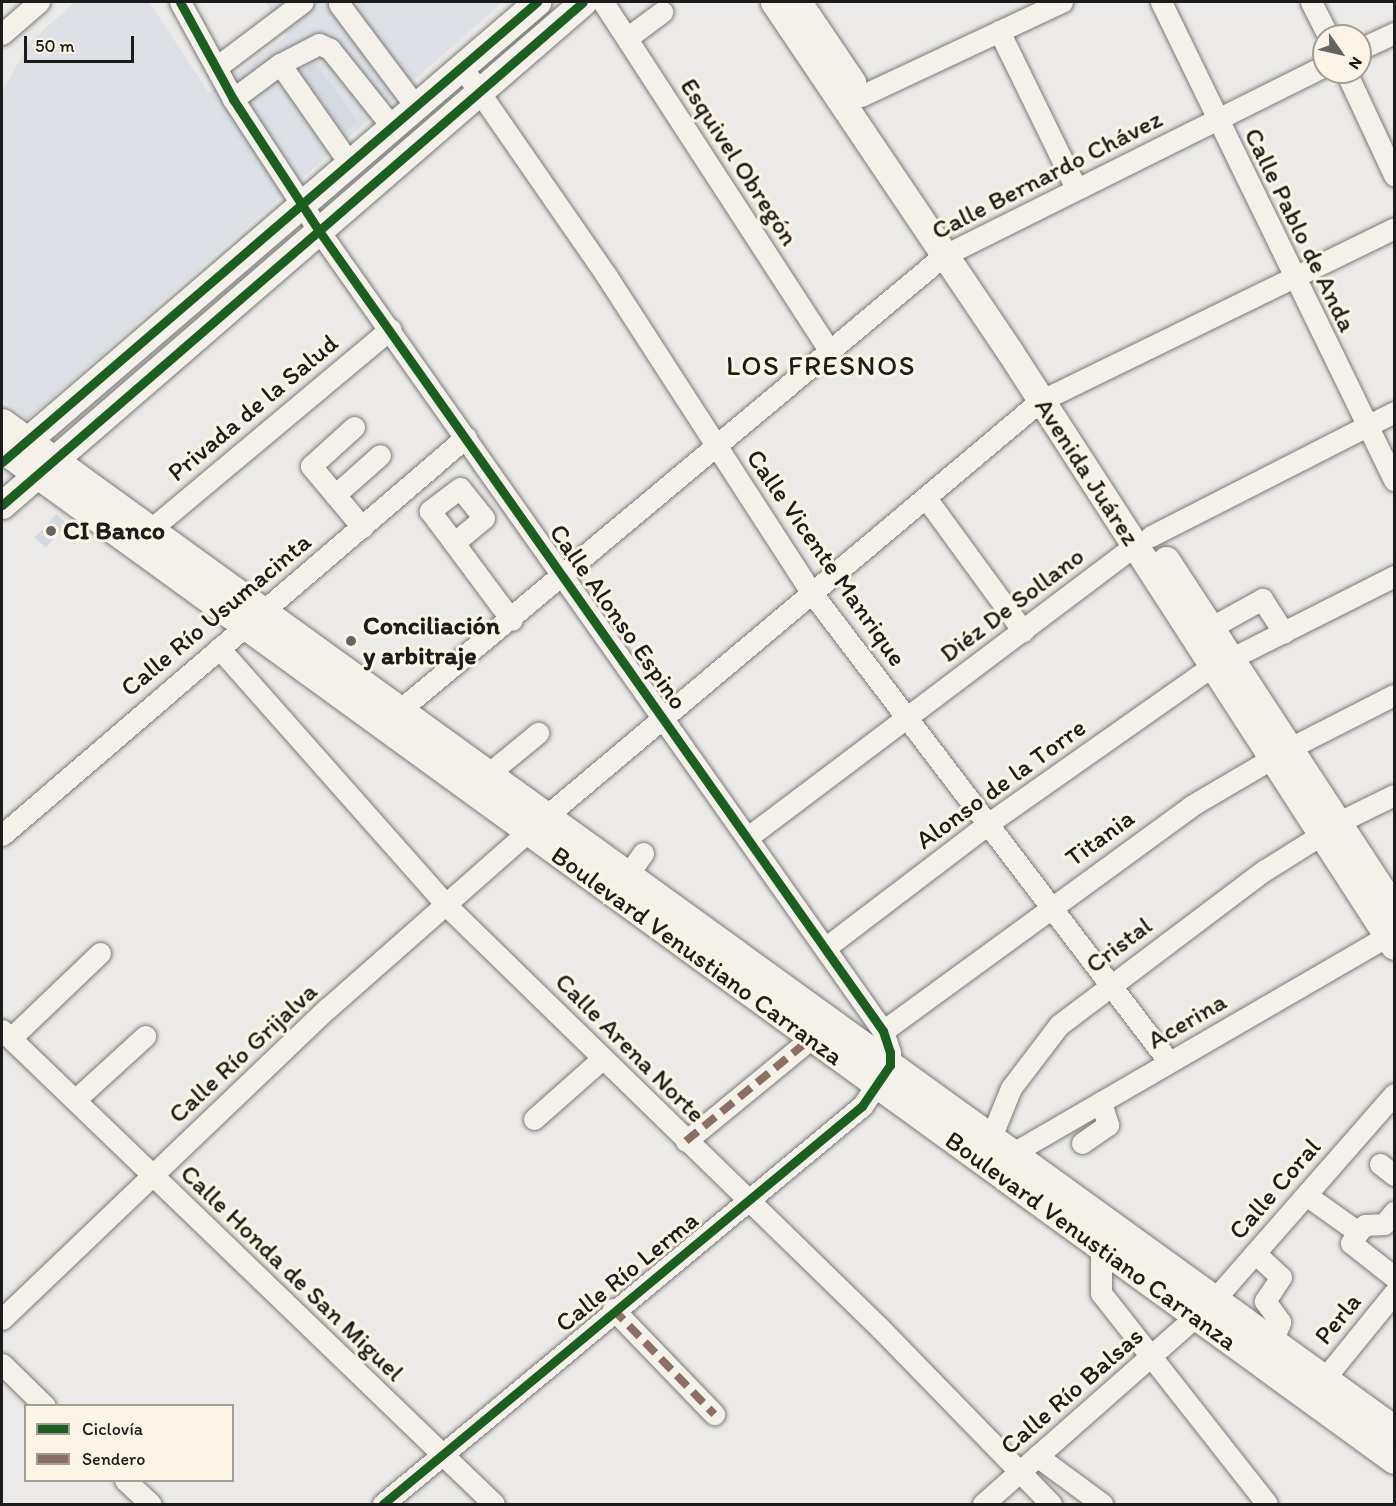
<!DOCTYPE html>
<meta charset="utf-8">
<style>
body{margin:0}
#map{position:relative;width:1396px;height:1506px;overflow:hidden;background:#ebeae8;font-family:Itim,sans-serif}
div>[style]{position:absolute}
[style*='--x']{left:calc(var(--x)*1px);top:calc(var(--y)*1px);width:calc(var(--w)*1px);rotate:calc(var(--a)*1deg)}
.built>*{inset:0;background:#dde0e5}
.building>*{inset:0;background:#d5d9e1;transform-origin:0 0}
.roads{filter:drop-shadow(0 0 2px #797978) drop-shadow(0 0 2px #797978)}
.minor>*{height:21px;margin:-10.5px;padding:0 10.5px;transform-origin:10.5px;border-radius:10.5px;background:#f4f1eb}
.major>*{height:27px;margin:-13.5px;padding:0 13.5px;transform-origin:13.5px;border-radius:13.5px;background:#f4f1eb}
.quiet>*{height:8px;margin-top:-4px;transform-origin:0;background:repeating-linear-gradient(90deg,#8d6e63 0 15px,transparent 0 23px)}
.cycleway>*{height:9px;margin:-4.5px;padding:0 4.5px;transform-origin:4.5px;border-radius:4.5px;background:#1b5e20}
.dots>*{width:16px;height:16px;translate:-50% -50%;box-sizing:border-box;border:3px solid #fcf5e5;border-radius:50%}
span{translate:-50% -50%;white-space:nowrap;text-align:center;line-height:1.15;-webkit-text-stroke:6px #fcf5e5;paint-order:stroke}
.street-label{font-size:26px;color:#1c1c1c}
.poi-label{font-size:26px;color:#1c1c1c;font-weight:700}
.left{translate:0 -50%;text-align:left}
.quarter-label{font-size:28px;color:#1c1c1c;letter-spacing:1.5px}
.frame{position:absolute;inset:0;border:3px solid #1c1c1c;pointer-events:none}
.legend{position:absolute;left:24px;top:1404px;width:210px;height:78px;box-sizing:border-box;background:#fcf5e5;border:2px solid #a29e95;margin:0;padding:8px 10px;list-style:none;font-size:18px;color:#1c1c1c}
.legend li{display:flex;align-items:center;gap:12px;height:30px}
.legend b{width:30px;border:2px solid #a29e95}
.north{position:absolute;left:1312px;top:24px;width:60px;height:60px;box-sizing:border-box;background:#fcf5e5;border:2px solid #a29e95;border-radius:50%;rotate:124deg;font-size:16px;font-weight:700;line-height:24px;text-align:center;color:#1c1c1c}
.north::after{content:'';display:block;margin:auto;width:21px;height:27px;background:#646463;clip-path:polygon(50% 0,100% 100%,50% 72%,0 100%)}
.scale{position:absolute;left:24px;top:36px;width:110px;height:27px;box-sizing:border-box;border:3px solid #1c1c1c;border-top:0;padding-left:8px;font-size:18px;line-height:21px;white-space:nowrap;color:#1c1c1c;-webkit-text-stroke:4px #fcf5e5;paint-order:stroke}
</style>
<div id="map">
<div class="built">
<div style="clip-path:polygon(75px 2px,149px 2px,209px 93px,287px 36px,266px 2px,503px 2px,28px 419px,2px 400px,2px 92px,30px 42px)"></div>
</div>
<div class="building">
<div style="left:314px;top:61px;width:75px;height:17px;rotate:54deg"></div>
<div style="left:56px;top:514px;width:15px;height:32px;rotate:42deg"></div>
</div>
<div class="roads">
<div class="minor">
<div style="--x:180;--y:2;--w:111;--a:61.3"></div>
<div style="--x:233;--y:99;--w:154;--a:56.9"></div>
<div style="--x:317;--y:228;--w:982;--a:54.82"></div>
<div style="--x:883;--y:1031;--w:22;--a:72"></div>
<div style="--x:890;--y:1052;--w:13;--a:90"></div>
<div style="--x:890;--y:1065;--w:50;--a:124.3"></div>
<div style="--x:862;--y:1106;--w:623;--a:140.28"></div>
<div style="--x:603;--y:2;--w:416;--a:57"></div>
<div style="--x:1161;--y:2;--w:532;--a:64.01"></div>
<div style="--x:1311;--y:2;--w:38;--a:63"></div>
<div style="--x:339;--y:4;--w:129;--a:53.2"></div>
<div style="--x:999;--y:31;--w:175;--a:63.9"></div>
<div style="--x:2;--y:34;--w:49;--a:-40.9"></div>
<div style="--x:627;--y:38;--w:44;--a:-36.6"></div>
<div style="--x:1360;--y:49;--w:38;--a:-25"></div>
<div style="--x:280;--y:64;--w:122;--a:55"></div>
<div style="--x:218;--y:66;--w:106;--a:-37"></div>
<div style="--x:462;--y:67;--w:253;--a:55.3"></div>
<div style="--x:606;--y:275;--w:378;--a:57.1"></div>
<div style="--x:811;--y:592;--w:591;--a:52.7"></div>
<div style="--x:1346;--y:72;--w:114;--a:65"></div>
<div style="--x:861;--y:96;--w:222;--a:-25.1"></div>
<div style="--x:233;--y:99;--w:59;--a:-36.7"></div>
<div style="--x:280;--y:64;--w:44;--a:-27.1"></div>
<div style="--x:319;--y:44;--w:12;--a:24"></div>
<div style="--x:330;--y:49;--w:101;--a:51.4"></div>
<div style="--x:354;--y:427;--w:58;--a:137.8"></div>
<div style="--x:311;--y:466;--w:80;--a:50.1"></div>
<div style="--x:335;--y:495;--w:60;--a:-41.6"></div>
<div style="--x:926;--y:498;--w:165;--a:53.9"></div>
<div style="--x:151;--y:529;--w:312;--a:-39.9"></div>
<div style="--x:1151;--y:536;--w:273;--a:-27"></div>
<div style="--x:454;--y:543;--w:39;--a:-40"></div>
<div style="--x:484;--y:518;--w:38;--a:-129"></div>
<div style="--x:460;--y:488;--w:38;--a:143"></div>
<div style="--x:430;--y:511;--w:40;--a:53"></div>
<div style="--x:454;--y:543;--w:77;--a:53.4"></div>
<div style="--x:500;--y:605;--w:19;--a:51"></div>
<div style="--x:1210;--y:628;--w:60;--a:-29.1"></div>
<div style="--x:1262;--y:599;--w:40;--a:57.1"></div>
<div style="--x:219;--y:648;--w:344;--a:48.5"></div>
<div style="--x:447;--y:906;--w:606;--a:44.26"></div>
<div style="--x:881;--y:1329;--w:244;--a:45.8"></div>
<div style="--x:1230;--y:659;--w:184;--a:-26.8"></div>
<div style="--x:401;--y:709;--w:706;--a:-39.89"></div>
<div style="--x:943;--y:256;--w:426;--a:-26.5"></div>
<div style="--x:488;--y:774;--w:65;--a:-39.4"></div>
<div style="--x:1339;--y:822;--w:61;--a:-26.1"></div>
<div style="--x:2;--y:835;--w:611;--a:-40.62"></div>
<div style="--x:748;--y:837;--w:486;--a:-37"></div>
<div style="--x:627;--y:876;--w:28;--a:-55"></div>
<div style="--x:825;--y:948;--w:206;--a:-37.3"></div>
<div style="--x:989;--y:823;--w:271;--a:-35.1"></div>
<div style="--x:2;--y:1030;--w:683;--a:43.93"></div>
<div style="--x:883;--y:1031;--w:381;--a:-36.1"></div>
<div style="--x:1191;--y:806;--w:113;--a:-30.4"></div>
<div style="--x:1288;--y:749;--w:119;--a:-27"></div>
<div style="--x:11;--y:1038;--w:123;--a:-43.7"></div>
<div style="--x:75;--y:1100;--w:95;--a:-42.4"></div>
<div style="--x:534;--y:1119;--w:92;--a:-41.5"></div>
<div style="--x:991;--y:1137;--w:53;--a:-67.8"></div>
<div style="--x:1011;--y:1088;--w:79;--a:-52.7"></div>
<div style="--x:1059;--y:1025;--w:258;--a:-37"></div>
<div style="--x:1265;--y:870;--w:66;--a:-32"></div>
<div style="--x:686;--y:1141;--w:161;--a:-39.4"></div>
<div style="--x:1082;--y:1143;--w:32;--a:-35"></div>
<div style="--x:1108;--y:1125;--w:24;--a:-107"></div>
<div style="--x:1013;--y:1153;--w:433;--a:-30.1"></div>
<div style="--x:1380;--y:1164;--w:18;--a:38"></div>
<div style="--x:1306;--y:1195;--w:64;--a:35.4"></div>
<div style="--x:1358;--y:1232;--w:13;--a:122"></div>
<div style="--x:1351;--y:1243;--w:55;--a:38.3"></div>
<div style="--x:1358;--y:1232;--w:10;--a:-45"></div>
<div style="--x:1365;--y:1225;--w:19;--a:-3"></div>
<div style="--x:1384;--y:1224;--w:16;--a:-50"></div>
<div style="--x:1101;--y:1250;--w:43;--a:90"></div>
<div style="--x:1101;--y:1293;--w:268;--a:51.8"></div>
<div style="--x:1255;--y:1253;--w:35;--a:43"></div>
<div style="--x:1281;--y:1277;--w:29;--a:124"></div>
<div style="--x:1265;--y:1301;--w:26;--a:54"></div>
<div style="--x:1280;--y:1322;--w:22;--a:111"></div>
<div style="--x:613;--y:1309;--w:146;--a:46.1"></div>
<div style="--x:2;--y:1319;--w:451;--a:-43.7"></div>
<div style="--x:328;--y:1008;--w:289;--a:-41.4"></div>
<div style="--x:545;--y:817;--w:647;--a:-40.04"></div>
<div style="--x:1040;--y:401;--w:394;--a:-26"></div>
<div style="--x:2;--y:1364;--w:60;--a:44.3"></div>
<div style="--x:1324;--y:1379;--w:111;--a:-50.9"></div>
<div style="--x:1037;--y:1456;--w:81;--a:36.4"></div>
<div style="--x:125;--y:1480;--w:35;--a:43"></div>
<div style="--x:983;--y:1504;--w:307;--a:-41.4"></div>
<div style="--x:1213;--y:1301;--w:275;--a:-48.8"></div>
</div>
<div class="major">
<div style="--x:774;--y:2;--w:422;--a:56"></div>
<div style="--x:1010;--y:352;--w:707;--a:57.12"></div>
<div style="--x:798;--y:2;--w:97;--a:56"></div>
<div style="--x:2;--y:422;--w:1718;--a:35.88"></div>
<div style="--x:2;--y:449;--w:1720;--a:35.99"></div>
<div style="--x:15;--y:451;--w:689;--a:-40.7"></div>
<div style="--x:2;--y:505;--w:768;--a:-40.88"></div>
<div style="--x:1166;--y:560;--w:416;--a:56.8"></div>
</div>
</div>
<div class="quiet">
<div style="--x:686;--y:1141;--w:161;--a:-39.4"></div>
<div style="--x:613;--y:1309;--w:146;--a:46.1"></div>
</div>
<div class="cycleway">
<div style="--x:180;--y:2;--w:111;--a:61.3"></div>
<div style="--x:233;--y:99;--w:154;--a:56.9"></div>
<div style="--x:317;--y:228;--w:982;--a:54.82"></div>
<div style="--x:883;--y:1031;--w:22;--a:72"></div>
<div style="--x:890;--y:1052;--w:13;--a:90"></div>
<div style="--x:890;--y:1065;--w:50;--a:124.3"></div>
<div style="--x:862;--y:1106;--w:623;--a:140.28"></div>
<div style="--x:2;--y:462;--w:706;--a:-40.69"></div>
<div style="--x:2;--y:505;--w:768;--a:-40.88"></div>
</div>
<div class="dots">
<div style="left:51px;top:531px;background:#646463"></div>
<div style="left:351px;top:641px;background:#646463"></div>
</div>
<div class="street-label">
<span style="left:739px;top:162px;rotate:57deg">Esquivel Obregón</span>
<span style="left:1047px;top:175px;rotate:-27deg">Calle Bernardo Chávez</span>
<span style="left:1300px;top:230px;rotate:64deg">Calle Pablo de Anda</span>
<span style="left:253px;top:408px;rotate:-40deg">Privada de la Salud</span>
<span style="left:1087px;top:472px;rotate:57deg">Avenida Juárez</span>
<span style="left:826px;top:558px;rotate:55deg">Calle Vicente Manrique</span>
<span style="left:1012px;top:605px;rotate:-37deg">Diéz De Sollano</span>
<span style="left:216px;top:615px;rotate:-40deg">Calle Río Usumacinta</span>
<span style="left:618px;top:617px;rotate:55deg">Calle Alonso Espino</span>
<span style="left:1001px;top:784px;rotate:-36deg">Alonso de la Torre</span>
<span style="left:1100px;top:838px;rotate:-36deg">Titania</span>
<span style="left:1119px;top:945px;rotate:-37deg">Cristal</span>
<span style="left:697px;top:956px;rotate:36deg">Boulevard Venustiano Carranza</span>
<span style="left:1187px;top:1021px;rotate:-30deg">Acerina</span>
<span style="left:630px;top:1048px;rotate:45deg">Calle Arena Norte</span>
<span style="left:243px;top:1053px;rotate:-43deg">Calle Río Grijalva</span>
<span style="left:1275px;top:1189px;rotate:-49deg">Calle Coral</span>
<span style="left:1091px;top:1241px;rotate:36deg">Boulevard Venustiano Carranza</span>
<span style="left:627px;top:1272px;rotate:-39deg">Calle Río Lerma</span>
<span style="left:292px;top:1273px;rotate:44deg">Calle Honda de San Miguel</span>
<span style="left:1338px;top:1319px;rotate:-51deg">Perla</span>
<span style="left:1072px;top:1391px;rotate:-41deg">Calle Río Balsas</span>
</div>
<div class="poi-label">
<span class="left" style="left:63px;top:531px">CI Banco</span>
<span class="left" style="left:363px;top:641px">Conciliación<br>y arbitraje</span>
</div>
<div class="quarter-label">
<span style="left:821px;top:365px">LOS FRESNOS</span>
</div>
<div class="frame"></div>
<ul class="legend">
<li><b style="height:8px;background:#1b5e20"></b>Ciclovía</li>
<li><b style="height:8px;background:#8d6e63"></b>Sendero</li>
</ul>
<div class="north">N</div>
<div class="scale">50 m</div>
</div>
